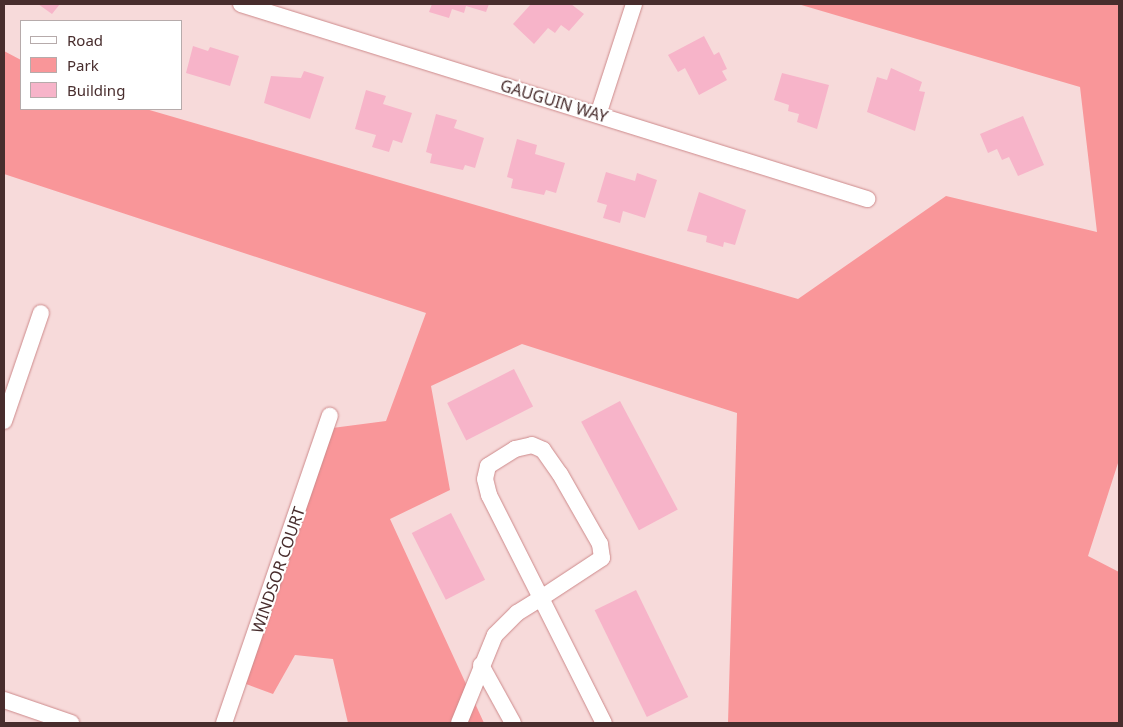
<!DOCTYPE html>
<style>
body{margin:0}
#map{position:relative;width:1123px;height:727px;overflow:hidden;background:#f7dada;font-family:"Noto Sans",sans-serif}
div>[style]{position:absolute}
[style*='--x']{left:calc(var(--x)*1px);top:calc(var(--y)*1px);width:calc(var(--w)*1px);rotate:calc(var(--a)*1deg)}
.green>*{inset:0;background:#f99699}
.building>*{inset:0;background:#f7b4c9;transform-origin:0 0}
.roads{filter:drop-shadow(0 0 1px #cd8a8b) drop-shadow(0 0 1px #cd8a8b)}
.street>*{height:16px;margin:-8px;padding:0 8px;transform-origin:8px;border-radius:8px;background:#fff}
span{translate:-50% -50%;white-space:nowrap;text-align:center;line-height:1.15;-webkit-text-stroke:4px #fff;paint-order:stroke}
.street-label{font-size:16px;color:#482d2d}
.frame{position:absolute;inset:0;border:5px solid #482d2d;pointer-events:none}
.legend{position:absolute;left:20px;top:20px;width:162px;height:90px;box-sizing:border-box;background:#fff;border:1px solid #b6abab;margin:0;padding:6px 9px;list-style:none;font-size:15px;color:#482d2d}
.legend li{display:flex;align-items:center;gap:10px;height:25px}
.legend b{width:25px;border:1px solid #b6abab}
</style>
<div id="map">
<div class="green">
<div style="clip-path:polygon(798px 4px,1119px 4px,1119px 460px,1088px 556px,1119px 572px,1119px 723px,728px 723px,737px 413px,522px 344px,431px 386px,450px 490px,390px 519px,484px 723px,348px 723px,333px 659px,295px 655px,273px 694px,233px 679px,317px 430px,386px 421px,426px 313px,4px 174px,4px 51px,21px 60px,21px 109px,146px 109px,798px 299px,946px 196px,1097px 232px,1080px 87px)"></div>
</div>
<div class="building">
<div style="clip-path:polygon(38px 4px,60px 4px,52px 14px)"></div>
<div style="clip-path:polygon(432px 4px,489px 4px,486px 12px,466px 6px,464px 13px,452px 9px,449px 18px,429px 12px)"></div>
<div style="clip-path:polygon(531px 4px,571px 4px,584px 14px,569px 31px,561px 25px,555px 33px,548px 28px,534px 44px,513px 24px)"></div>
<div style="clip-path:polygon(704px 36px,714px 55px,719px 52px,727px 69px,722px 71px,727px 80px,699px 95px,685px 68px,678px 72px,668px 55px)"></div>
<div style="clip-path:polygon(193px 46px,208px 51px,210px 47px,239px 56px,230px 86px,186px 73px)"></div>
<div style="clip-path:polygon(891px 68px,922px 82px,919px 91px,925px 92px,915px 131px,867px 112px,877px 77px,887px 80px)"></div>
<div style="clip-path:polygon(304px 71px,324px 77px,310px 119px,264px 103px,271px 76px,301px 78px)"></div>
<div style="clip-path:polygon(782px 73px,829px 85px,817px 129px,797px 122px,799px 114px,788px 111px,789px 105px,774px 100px)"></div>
<div style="clip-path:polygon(366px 90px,386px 96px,383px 104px,412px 113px,402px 143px,393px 140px,389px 152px,372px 147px,376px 135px,355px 129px)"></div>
<div style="clip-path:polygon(436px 114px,457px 120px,454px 128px,484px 138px,475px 168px,465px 165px,463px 170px,430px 163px,432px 154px,426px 152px)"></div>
<div style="clip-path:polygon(1023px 116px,1044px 165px,1018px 176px,1009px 157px,1002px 160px,997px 149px,988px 153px,980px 134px)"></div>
<div style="clip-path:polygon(517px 139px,537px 145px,535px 154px,565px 163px,556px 193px,546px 190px,544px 195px,511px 188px,513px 179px,507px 177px)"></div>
<div style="clip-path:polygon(606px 172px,635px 181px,637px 173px,657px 180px,645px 218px,623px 211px,620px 223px,603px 218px,607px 205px,597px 202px)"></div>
<div style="clip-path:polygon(699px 192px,746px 210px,735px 245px,724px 242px,723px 247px,706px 242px,707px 236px,687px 231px)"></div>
<div style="left:514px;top:369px;width:42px;height:75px;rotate:63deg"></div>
<div style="left:620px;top:401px;width:123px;height:44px;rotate:62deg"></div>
<div style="left:451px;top:513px;width:75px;height:44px;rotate:63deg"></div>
<div style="left:636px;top:590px;width:119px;height:46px;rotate:64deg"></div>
</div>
<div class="roads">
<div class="street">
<div style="--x:241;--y:4;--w:656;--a:17.3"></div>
<div style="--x:598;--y:115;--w:117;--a:-72"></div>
<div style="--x:4;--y:421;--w:114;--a:-71.1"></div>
<div style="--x:532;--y:445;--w:12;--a:24"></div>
<div style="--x:543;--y:450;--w:29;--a:55"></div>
<div style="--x:560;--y:474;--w:81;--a:60.3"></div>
<div style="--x:600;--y:544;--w:14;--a:82"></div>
<div style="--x:602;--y:558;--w:73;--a:146.7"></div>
<div style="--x:541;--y:598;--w:115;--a:-116.8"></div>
<div style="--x:489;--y:495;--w:16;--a:-104"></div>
<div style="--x:485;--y:479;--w:13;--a:-77"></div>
<div style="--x:488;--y:466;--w:32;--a:-32"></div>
<div style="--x:515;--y:449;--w:17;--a:-13"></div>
<div style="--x:481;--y:665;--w:66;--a:61.1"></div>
<div style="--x:4;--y:700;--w:71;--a:18.9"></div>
<div style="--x:224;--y:723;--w:325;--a:-71"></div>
<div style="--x:459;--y:723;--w:95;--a:-67.8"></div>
<div style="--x:495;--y:635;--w:31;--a:-45"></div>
<div style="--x:517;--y:613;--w:28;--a:-32"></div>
<div style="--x:541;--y:598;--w:140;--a:63.3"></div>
</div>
</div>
<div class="street-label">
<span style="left:554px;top:101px;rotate:17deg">GAUGUIN WAY</span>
<span style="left:278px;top:570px;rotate:-71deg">WINDSOR COURT</span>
</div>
<div class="frame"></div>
<ul class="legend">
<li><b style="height:6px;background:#fff"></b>Road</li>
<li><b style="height:14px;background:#f99699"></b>Park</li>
<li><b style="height:14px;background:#f7b4c9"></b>Building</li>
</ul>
</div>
